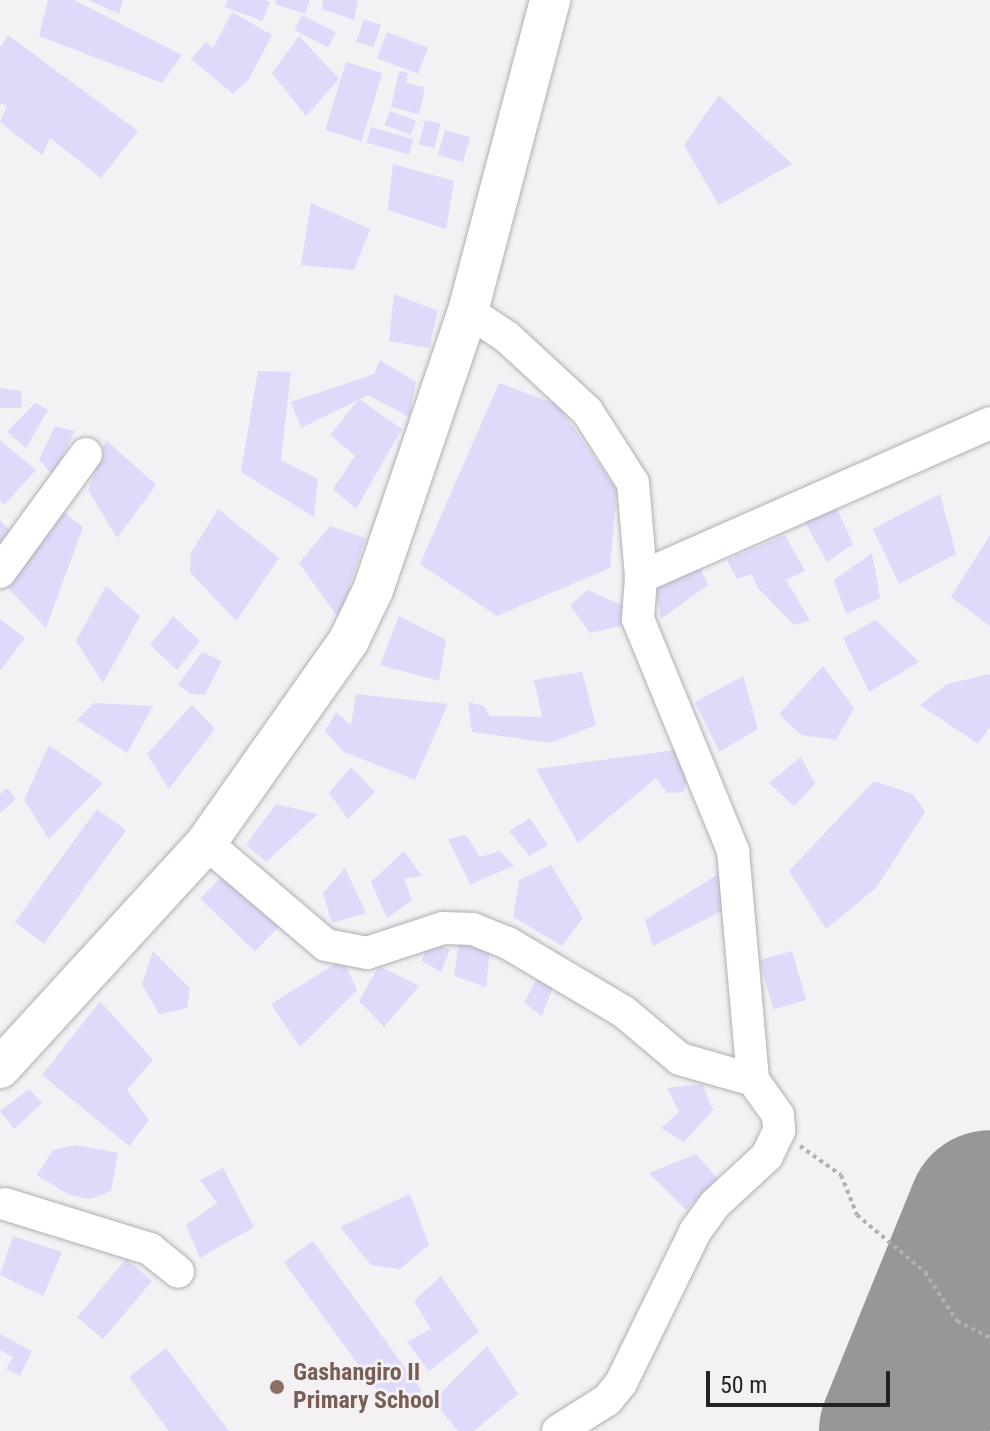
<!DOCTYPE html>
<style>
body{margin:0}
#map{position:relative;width:990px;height:1431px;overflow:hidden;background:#f4f1f4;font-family:"Roboto Condensed",sans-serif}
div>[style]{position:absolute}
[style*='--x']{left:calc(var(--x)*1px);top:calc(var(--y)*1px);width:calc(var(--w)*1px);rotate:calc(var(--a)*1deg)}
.runway>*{height:164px;margin:-82px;padding:0 82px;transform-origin:82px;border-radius:82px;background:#989698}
.building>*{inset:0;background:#dfd9fa;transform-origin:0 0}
.path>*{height:4px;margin-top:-2px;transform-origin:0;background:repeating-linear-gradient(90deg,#b2b0b2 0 4px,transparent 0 8px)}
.roads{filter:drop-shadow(0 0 2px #b1afb2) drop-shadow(0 0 2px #b1afb2)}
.minor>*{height:32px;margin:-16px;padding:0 16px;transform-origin:16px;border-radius:16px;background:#fff}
.major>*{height:40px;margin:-20px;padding:0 20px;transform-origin:20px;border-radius:20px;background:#fff}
.dots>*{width:22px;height:22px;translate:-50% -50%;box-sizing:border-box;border:4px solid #f4f1f4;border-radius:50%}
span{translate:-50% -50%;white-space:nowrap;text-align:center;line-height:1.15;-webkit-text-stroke:6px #f4f1f4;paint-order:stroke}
.education-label{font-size:24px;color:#785e54;font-weight:700}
.left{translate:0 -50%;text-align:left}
.scale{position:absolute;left:706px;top:1371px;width:184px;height:36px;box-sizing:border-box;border:4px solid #232224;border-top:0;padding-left:10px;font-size:24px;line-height:28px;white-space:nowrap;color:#232224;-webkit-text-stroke:6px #f4f1f4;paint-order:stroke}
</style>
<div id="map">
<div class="runway">
<div style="--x:901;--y:1431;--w:236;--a:-67.9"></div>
</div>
<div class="building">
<div style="clip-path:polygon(48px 0,74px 0,182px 55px,162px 83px,39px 36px)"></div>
<div style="clip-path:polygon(88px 0,123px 0,119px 14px)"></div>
<div style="clip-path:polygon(228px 0,264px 0,270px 2px,262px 21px,225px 7px)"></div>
<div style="clip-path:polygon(276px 0,310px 0,305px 14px,275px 4px)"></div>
<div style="clip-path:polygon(323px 0,358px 0,354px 20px,322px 9px)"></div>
<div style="clip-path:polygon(232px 12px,272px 35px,249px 79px,233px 94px,191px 59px,206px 42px,213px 48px)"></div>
<div style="left:302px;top:15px;width:38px;height:17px;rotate:27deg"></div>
<div style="left:364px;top:19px;width:18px;height:24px;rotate:19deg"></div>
<div style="left:387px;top:32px;width:44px;height:28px;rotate:21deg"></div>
<div style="clip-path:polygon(8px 35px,138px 131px,101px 178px,50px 138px,42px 155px,0 122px,7px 106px,0 103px,0 47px)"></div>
<div style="clip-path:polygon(299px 36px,339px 79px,306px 116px,272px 73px)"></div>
<div style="left:346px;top:62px;width:38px;height:71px;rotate:17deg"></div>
<div style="clip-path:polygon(399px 71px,408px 73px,406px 83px,425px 87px,419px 114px,391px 107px)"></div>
<div style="clip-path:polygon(719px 95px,792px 164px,719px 205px,684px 145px)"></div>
<div style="left:390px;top:111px;width:28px;height:15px;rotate:21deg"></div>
<div style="left:425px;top:120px;width:16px;height:25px;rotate:14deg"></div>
<div style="left:371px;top:127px;width:44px;height:16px;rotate:16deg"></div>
<div style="left:445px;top:130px;width:26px;height:26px;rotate:16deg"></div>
<div style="clip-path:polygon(393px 164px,454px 181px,446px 229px,388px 210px)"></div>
<div style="clip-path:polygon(311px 203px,370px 229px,354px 270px,301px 265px)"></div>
<div style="clip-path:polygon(394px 294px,438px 311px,429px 348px,389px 341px)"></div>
<div style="clip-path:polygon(380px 360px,416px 382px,409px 417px,368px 395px,301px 428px,291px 402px,374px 374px)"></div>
<div style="clip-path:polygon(258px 371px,291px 372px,281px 460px,318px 479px,314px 517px,241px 472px)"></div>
<div style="clip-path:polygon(499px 383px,558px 405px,617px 490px,610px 568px,497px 616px,420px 564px)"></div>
<div style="clip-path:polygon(0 388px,21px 391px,22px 408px,0 408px)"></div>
<div style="clip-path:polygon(359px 399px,402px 429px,356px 509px,333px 489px,355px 456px,330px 435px)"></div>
<div style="clip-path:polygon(35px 403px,48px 410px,26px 448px,7px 432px)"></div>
<div style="clip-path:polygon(55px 426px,75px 431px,53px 475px,39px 460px)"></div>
<div style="clip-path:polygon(0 440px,36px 470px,4px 505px,0 501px)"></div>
<div style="clip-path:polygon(106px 440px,156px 485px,117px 538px,88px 490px)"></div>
<div style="clip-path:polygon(940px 494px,956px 554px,899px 584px,873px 529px)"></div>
<div style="clip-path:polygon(834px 503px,853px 544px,827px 562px,805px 522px)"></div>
<div style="clip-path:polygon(60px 509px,83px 527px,46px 628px,6px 586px)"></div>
<div style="clip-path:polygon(218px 509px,279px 558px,236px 621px,190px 572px,191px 553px)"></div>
<div style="clip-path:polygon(0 520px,12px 533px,0 546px)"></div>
<div style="clip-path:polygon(330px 526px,366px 538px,339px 619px,299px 563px)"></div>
<div style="clip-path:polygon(785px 535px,805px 571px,786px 580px,810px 620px,794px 625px,758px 588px,752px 574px,737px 579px,727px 560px)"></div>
<div style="clip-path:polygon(990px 535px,990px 626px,951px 597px)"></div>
<div style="clip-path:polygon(872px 553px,880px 598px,846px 614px,834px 580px)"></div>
<div style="clip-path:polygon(698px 563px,708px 585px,661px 619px,656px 590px)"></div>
<div style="clip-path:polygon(106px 586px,140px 616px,103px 683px,76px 641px)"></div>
<div style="clip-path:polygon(588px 590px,628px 608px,625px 625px,590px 633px,570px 605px)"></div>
<div style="clip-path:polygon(173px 616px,200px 641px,177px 670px,150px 645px)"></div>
<div style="clip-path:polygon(399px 616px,446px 640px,439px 681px,380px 665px)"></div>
<div style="clip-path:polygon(0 619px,25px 638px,0 671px)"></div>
<div style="clip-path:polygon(876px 620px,919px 662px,869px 692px,843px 638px)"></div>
<div style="clip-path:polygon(202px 652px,222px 661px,205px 695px,191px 694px,178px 685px)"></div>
<div style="clip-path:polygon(823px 666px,854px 708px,836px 740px,801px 735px,779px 714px)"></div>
<div style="clip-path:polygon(582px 672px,596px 725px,550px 743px,472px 732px,468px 702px,484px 706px,490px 716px,542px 717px,534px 680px)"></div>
<div style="clip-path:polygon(990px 674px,990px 727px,978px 744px,920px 705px,947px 684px)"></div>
<div style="clip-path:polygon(743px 676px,758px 729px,719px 752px,695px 702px)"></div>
<div style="clip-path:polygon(356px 694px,448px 704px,415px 780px,344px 752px,325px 731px,336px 712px,351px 725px)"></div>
<div style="clip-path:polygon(94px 703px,153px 706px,127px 753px,77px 720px)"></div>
<div style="clip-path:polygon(192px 705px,215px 729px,169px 789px,147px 754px)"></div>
<div style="clip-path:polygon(49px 745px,103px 783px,49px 839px,24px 800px)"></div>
<div style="clip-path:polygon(675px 750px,688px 771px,684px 792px,667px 793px,656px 778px,578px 843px,536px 769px)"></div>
<div style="clip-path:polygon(801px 757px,815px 784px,794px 806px,769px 783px)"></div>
<div style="clip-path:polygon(351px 767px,375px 792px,348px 819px,329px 793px)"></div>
<div style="clip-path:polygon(874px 781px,913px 794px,925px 812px,876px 888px,826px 929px,789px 871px)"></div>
<div style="clip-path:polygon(7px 788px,16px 799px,0 813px,0 794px)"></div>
<div style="clip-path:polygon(276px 804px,318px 814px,266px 862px,246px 845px)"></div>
<div style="left:97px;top:809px;width:36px;height:140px;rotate:36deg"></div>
<div style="clip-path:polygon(530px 818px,548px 845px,529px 856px,509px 831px)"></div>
<div style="clip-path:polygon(466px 835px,480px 857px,500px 851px,514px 866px,470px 884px,448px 839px)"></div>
<div style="clip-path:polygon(404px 851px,422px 876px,404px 879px,412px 900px,387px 918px,371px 882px)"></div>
<div style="clip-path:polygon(551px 865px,583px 918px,562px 946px,513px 917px,519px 880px)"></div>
<div style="clip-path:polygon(345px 868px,366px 913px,332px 923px,323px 893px)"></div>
<div style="left:228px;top:870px;width:76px;height:40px;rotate:44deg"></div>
<div style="clip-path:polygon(720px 873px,728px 908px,653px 946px,645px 920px)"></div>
<div style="clip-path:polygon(459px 941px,490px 950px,486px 987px,454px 976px)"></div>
<div style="clip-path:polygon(427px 943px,450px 949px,441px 972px,422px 961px)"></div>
<div style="clip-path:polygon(153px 951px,190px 988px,187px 1008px,159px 1014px,142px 984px)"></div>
<div style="left:792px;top:951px;width:51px;height:34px;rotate:74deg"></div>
<div style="clip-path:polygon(343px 959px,357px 990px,300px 1047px,271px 1004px)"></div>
<div style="clip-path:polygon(379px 966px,419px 986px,384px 1027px,359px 1001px)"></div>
<div style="clip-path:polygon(540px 972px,555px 982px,542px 1016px,524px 1003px)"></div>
<div style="clip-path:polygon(100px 1001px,153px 1060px,127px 1090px,149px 1120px,129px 1146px,42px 1075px)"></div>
<div style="clip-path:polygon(702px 1084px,713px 1110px,684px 1142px,661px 1128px,679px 1112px,667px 1088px)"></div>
<div style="clip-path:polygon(29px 1089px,42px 1103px,14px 1129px,0 1111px)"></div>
<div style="clip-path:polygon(76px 1145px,118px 1153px,111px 1191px,90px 1199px,69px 1195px,37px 1175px,53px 1150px)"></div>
<div style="clip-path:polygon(696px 1154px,718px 1179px,686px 1210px,649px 1173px)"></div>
<div style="clip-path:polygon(223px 1168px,254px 1227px,200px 1258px,186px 1225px,217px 1203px,200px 1180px)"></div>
<div style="clip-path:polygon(410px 1194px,429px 1245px,400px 1269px,371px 1265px,340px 1227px)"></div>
<div style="clip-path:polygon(13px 1236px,62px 1252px,43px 1296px,0 1275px)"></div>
<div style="left:313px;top:1241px;width:185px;height:36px;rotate:54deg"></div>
<div style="left:126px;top:1259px;width:34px;height:76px;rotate:40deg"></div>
<div style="clip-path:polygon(441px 1276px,479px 1332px,429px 1371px,407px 1342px,431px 1329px,414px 1301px)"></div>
<div style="clip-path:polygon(0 1334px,32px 1351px,20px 1376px,6px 1369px,13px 1357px,0 1350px)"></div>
<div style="clip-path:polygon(487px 1346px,518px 1394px,474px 1431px,458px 1431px,433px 1401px)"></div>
<div style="clip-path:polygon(166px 1348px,229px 1431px,169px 1431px,129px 1377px)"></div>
</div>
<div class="path">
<div style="--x:800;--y:1146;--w:50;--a:35.3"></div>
<div style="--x:841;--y:1175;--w:43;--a:68.2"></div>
<div style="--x:857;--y:1215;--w:89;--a:40"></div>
<div style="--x:925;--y:1272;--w:59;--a:56.9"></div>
<div style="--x:957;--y:1321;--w:37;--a:27"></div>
</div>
<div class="roads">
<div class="minor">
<div style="--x:468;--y:311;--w:47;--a:33.7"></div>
<div style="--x:507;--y:337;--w:109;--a:42.8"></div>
<div style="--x:587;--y:411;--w:85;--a:57.4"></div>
<div style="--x:633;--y:483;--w:94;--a:85.1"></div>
<div style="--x:641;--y:577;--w:42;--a:94.1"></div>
<div style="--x:638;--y:619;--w:251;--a:67.7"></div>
<div style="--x:733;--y:851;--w:230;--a:85"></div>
<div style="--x:753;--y:1080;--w:43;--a:54.5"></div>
<div style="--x:778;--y:1115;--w:16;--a:86"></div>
<div style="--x:779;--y:1131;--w:28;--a:116"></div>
<div style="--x:767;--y:1156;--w:71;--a:137.3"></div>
<div style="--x:715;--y:1204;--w:34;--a:126"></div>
<div style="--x:695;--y:1232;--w:168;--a:116.1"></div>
<div style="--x:621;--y:1383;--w:22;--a:129"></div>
<div style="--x:607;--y:1400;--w:58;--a:147.7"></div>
<div style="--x:0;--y:572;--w:146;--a:-53.9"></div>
<div style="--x:641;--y:577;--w:381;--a:-23.8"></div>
<div style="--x:206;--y:843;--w:157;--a:40.4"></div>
<div style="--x:326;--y:945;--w:42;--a:11"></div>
<div style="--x:367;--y:953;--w:80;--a:-18.2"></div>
<div style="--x:443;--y:928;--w:30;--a:2"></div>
<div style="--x:473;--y:929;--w:38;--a:22"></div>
<div style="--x:508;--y:943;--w:135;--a:30.7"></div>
<div style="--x:624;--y:1012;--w:73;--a:40"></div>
<div style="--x:680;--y:1059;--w:76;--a:16"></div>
<div style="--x:5;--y:1204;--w:152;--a:17.2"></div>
<div style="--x:150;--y:1249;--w:36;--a:39"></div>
</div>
<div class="major">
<div style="--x:0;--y:1068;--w:305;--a:-47.5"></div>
<div style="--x:206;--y:843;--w:248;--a:-54.8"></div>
<div style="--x:349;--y:640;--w:55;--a:-64.4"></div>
<div style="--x:373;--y:590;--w:295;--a:-71.2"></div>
<div style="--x:468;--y:311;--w:322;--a:-75.2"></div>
</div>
</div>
<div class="dots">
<div style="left:277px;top:1387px;background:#8d6e63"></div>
</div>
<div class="education-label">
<span class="left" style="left:293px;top:1387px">Gashangiro II<br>Primary School</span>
</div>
<div class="scale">50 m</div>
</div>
